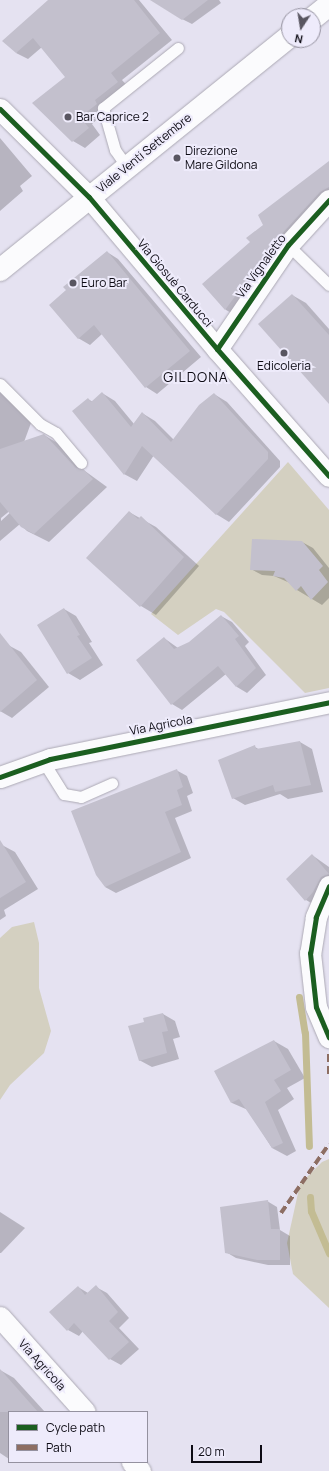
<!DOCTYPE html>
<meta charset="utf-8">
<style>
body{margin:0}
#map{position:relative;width:329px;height:1471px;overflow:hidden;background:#e5e2f1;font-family:Manrope,sans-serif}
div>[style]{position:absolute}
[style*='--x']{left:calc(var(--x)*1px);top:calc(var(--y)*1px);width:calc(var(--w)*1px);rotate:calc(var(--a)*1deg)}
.green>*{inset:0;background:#d4d0c1}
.shadow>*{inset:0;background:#0003}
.stream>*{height:7px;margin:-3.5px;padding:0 3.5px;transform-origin:3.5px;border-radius:3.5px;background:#c3bc93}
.building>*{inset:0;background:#c3c0cd}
.roads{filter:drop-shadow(0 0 1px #aca9b4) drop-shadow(0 0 1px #aca9b4)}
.lane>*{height:11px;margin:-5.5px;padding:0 5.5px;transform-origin:5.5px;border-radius:5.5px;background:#fbfbfd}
.street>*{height:21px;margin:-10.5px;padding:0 10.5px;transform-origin:10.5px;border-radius:10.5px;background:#fbfbfd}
.secondary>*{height:22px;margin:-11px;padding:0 11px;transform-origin:11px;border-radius:11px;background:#fbfbfd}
.quiet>*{height:4px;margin-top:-2px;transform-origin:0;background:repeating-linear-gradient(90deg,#8d6e63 0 8px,transparent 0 12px)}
.cycleway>*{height:5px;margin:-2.5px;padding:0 2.5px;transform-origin:2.5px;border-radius:2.5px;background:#1b5e20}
.dots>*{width:11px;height:11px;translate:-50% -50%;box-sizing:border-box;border:2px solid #eeebfb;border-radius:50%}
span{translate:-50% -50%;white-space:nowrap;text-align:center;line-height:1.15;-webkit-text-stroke:4px #eeebfb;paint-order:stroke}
.poi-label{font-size:12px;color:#0d0b14}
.left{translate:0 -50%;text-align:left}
.street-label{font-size:12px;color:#0d0b14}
.quarter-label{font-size:14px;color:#0d0b14;letter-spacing:1px}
.legend{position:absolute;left:8px;top:1411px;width:140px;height:52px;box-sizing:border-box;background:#eeebfb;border:1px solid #94919f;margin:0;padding:5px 7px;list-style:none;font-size:12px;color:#0d0b14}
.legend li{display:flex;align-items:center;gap:8px;height:20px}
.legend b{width:20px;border:1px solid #94919f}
.north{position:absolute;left:281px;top:8px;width:40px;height:40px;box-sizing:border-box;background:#eeebfb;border:1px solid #94919f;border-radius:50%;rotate:192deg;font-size:11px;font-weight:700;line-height:16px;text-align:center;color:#0d0b14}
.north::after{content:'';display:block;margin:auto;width:14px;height:18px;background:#595661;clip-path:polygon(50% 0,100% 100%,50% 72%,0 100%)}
.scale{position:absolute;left:191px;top:1445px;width:71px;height:18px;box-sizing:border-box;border:2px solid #0d0b14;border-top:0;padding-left:5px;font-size:12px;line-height:14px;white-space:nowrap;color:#0d0b14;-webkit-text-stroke:3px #eeebfb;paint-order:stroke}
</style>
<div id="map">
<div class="green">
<div style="clip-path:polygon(288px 462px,329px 510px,329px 688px,305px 693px,224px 612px,216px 609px,178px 635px,151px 614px)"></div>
<div style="clip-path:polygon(34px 922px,39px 943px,39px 988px,51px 1031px,44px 1053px,10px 1085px,0 1100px,0 938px,12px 927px)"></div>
<div style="clip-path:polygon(329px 1159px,329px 1308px,293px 1274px,287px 1243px,300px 1184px,322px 1162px)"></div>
</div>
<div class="shadow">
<div style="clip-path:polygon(49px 0,139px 0,172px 40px,122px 80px,130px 89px,92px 124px,100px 135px,85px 148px,73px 141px,67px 77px,42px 47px,28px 59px,16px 53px)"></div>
<div style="clip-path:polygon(179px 0,219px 0,221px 3px,192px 24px,182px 19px)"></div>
<div style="clip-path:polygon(0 138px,32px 176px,20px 186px,23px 191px,0 211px)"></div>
<div style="clip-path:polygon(329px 162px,329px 202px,237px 316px,226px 310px,203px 284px,251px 243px,265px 225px)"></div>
<div style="clip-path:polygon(107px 252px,118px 259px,201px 357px,157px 394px,146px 387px,102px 334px,90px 345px,78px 338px)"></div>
<div style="clip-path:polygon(292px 295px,306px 303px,329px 329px,329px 399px)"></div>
<div style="clip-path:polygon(evenodd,0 385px,31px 423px,24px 442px,44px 435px,59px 444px,85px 471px,107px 487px,49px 542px,27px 531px,20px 524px,0 541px,0 385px,12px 509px,13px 510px,1px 521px,1px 518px,12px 509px)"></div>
<div style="clip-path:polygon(102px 393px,115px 401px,134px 424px,142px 413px,155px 421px,174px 440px,214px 394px,227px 402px,280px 461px,280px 467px,229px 522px,216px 514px,154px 455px,137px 481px,124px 474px,88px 399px,93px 402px)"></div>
<div style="clip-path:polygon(129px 512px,156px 527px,199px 566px,156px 615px,141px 606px,88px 558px)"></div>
<div style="clip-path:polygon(302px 542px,313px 548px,329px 568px,329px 598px,322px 605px,297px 590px,290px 583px,274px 576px,262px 575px,251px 569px)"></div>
<div style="clip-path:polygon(64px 609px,76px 616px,92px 642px,89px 643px,103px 665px,80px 680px,68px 673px)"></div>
<div style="clip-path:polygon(221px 616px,232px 622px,249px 642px,245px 646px,266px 675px,247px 693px,237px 687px,226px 674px,182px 710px,172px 704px,164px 638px,178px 648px,189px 643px)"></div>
<div style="clip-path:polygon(8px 645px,21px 652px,49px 687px,12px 718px,0 711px,0 654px)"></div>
<div style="clip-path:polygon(300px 742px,312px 749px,323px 792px,288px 799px,280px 794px,245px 805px,233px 798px,255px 747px,260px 750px)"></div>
<div style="clip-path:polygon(176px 770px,187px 776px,193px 793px,187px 796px,192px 811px,175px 818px,191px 858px,116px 893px,105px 887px)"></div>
<div style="clip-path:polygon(2px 845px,15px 852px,38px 889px,4px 910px,6px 916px,0 920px,0 846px)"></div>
<div style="clip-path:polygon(312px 855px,329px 867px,329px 892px,318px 907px,306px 900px)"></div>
<div style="clip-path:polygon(163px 1014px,175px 1021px,180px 1037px,173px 1039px,179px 1059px,152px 1067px,139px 1060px,145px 1023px)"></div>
<div style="clip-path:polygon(274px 1041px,288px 1049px,305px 1078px,287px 1088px,294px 1099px,278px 1110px,296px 1151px,287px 1156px,272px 1148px,248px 1110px,232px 1103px,215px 1072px)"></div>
<div style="clip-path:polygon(267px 1201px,277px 1207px,280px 1230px,290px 1236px,290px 1265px,268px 1265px,236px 1258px,226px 1252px)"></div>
<div style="clip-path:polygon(0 1212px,25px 1228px,1px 1253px,0 1253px)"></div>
<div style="clip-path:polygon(78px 1287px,88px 1293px,96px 1287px,107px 1293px,129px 1318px,119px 1328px,139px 1349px,121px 1365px,110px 1359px,83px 1331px,79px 1336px,68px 1330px)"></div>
<div style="clip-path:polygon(0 1370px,14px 1378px,45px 1412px,9px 1412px,9px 1459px,0 1453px)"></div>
</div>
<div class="stream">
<div style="--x:299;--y:997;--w:36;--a:81"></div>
<div style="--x:305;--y:1033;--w:113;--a:88"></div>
<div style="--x:310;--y:1197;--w:14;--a:86"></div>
<div style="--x:311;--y:1211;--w:46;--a:66.8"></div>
</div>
<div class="building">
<div style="clip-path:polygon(48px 0,134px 0,160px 33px,111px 73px,118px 82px,95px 100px,97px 104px,80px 117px,89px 128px,72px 142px,32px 103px,65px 77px,33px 38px,16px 53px,2px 41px)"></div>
<div style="clip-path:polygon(150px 0,208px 0,182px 20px)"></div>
<div style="clip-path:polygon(329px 161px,329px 187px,320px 192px,279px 237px,225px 310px,202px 284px,250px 242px,246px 238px,263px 225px,258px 215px)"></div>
<div style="clip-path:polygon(107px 251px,190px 351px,145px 388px,94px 325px,78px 339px,49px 305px,66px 290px,63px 287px)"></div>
<div style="clip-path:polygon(292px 294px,329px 335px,329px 404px,258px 324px)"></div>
<div style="clip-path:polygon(102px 392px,131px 427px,142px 412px,171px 442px,199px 405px,214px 393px,268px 452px,268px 459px,216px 515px,142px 446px,124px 475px,72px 411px,88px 398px,91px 402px)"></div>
<div style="clip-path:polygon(44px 434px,76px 468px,83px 469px,93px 479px,34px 534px,21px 527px,0 502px,0 449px)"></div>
<div style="clip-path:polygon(129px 511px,138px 519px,141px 516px,184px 557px,140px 607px,86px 558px)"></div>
<div style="clip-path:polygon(252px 539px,302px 541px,323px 566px,319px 570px,328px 582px,311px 600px,301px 586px,296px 591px,284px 578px,273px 576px,275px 571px,250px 570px)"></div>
<div style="clip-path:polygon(64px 608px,80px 635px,77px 636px,92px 658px,67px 674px,37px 625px)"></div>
<div style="clip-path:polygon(221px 615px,239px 636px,235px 639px,256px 668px,236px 687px,218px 666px,171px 705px,136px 660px,164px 637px,174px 649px,189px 642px)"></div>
<div style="clip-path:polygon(0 633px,37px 680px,0 712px)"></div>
<div style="clip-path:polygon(300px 741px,311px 785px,275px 792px,273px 785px,232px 799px,218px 760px,255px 745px,256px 749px)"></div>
<div style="clip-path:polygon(177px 769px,183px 787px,177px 790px,182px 805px,165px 812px,181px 852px,105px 887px,96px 875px,71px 811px)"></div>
<div style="clip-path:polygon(0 840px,26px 882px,0 898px)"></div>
<div style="clip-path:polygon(312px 854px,329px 874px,321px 877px,313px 892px,305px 901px,286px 879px)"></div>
<div style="clip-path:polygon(163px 1013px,168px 1031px,162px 1032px,167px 1053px,139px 1061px,128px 1026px,144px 1022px,143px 1018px)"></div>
<div style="clip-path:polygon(274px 1040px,291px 1070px,274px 1080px,281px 1091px,265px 1102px,283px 1143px,272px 1148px,239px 1099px,231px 1103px,214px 1071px)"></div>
<div style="clip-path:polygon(268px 1200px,271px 1229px,280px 1229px,280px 1260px,257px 1260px,225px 1253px,220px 1207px)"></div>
<div style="clip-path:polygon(96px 1285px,118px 1312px,109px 1321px,129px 1342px,109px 1360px,74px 1323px,67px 1331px,49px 1312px,78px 1286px,85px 1295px)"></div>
<div style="clip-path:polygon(0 1369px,38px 1412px,0 1412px)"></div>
</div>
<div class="roads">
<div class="lane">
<div style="--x:127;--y:167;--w:21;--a:-125"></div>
<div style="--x:115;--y:150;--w:44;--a:-105.9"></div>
<div style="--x:103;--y:108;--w:96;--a:-38.7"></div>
<div style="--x:288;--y:245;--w:57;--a:44.3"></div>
<div style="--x:0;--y:384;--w:57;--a:45"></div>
<div style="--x:40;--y:424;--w:18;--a:29"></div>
<div style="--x:56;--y:433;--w:39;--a:50"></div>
<div style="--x:43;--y:761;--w:39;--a:58"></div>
<div style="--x:64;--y:794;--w:17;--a:10"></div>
<div style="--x:81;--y:797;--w:34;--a:-24"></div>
</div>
<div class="street">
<div style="--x:0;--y:109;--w:125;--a:44.7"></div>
<div style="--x:89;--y:197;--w:199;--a:49.9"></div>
<div style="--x:217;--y:349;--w:169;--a:48.6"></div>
<div style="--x:217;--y:349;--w:126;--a:-55.7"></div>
<div style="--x:288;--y:245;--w:61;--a:-47.7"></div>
<div style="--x:0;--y:777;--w:53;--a:-19.8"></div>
<div style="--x:50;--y:759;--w:285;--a:-11.5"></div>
<div style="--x:329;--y:886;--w:34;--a:113"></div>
<div style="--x:316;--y:917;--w:36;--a:99"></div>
<div style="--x:310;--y:953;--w:54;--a:83.7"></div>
<div style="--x:316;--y:1007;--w:33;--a:67"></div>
<div style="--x:0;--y:1317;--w:127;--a:48.2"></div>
<div style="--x:132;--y:1462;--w:12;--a:48"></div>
</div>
<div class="secondary">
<div style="--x:313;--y:18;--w:21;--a:-39"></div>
<div style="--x:0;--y:270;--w:371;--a:-38.9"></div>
</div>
</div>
<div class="quiet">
<div style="--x:329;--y:1054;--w:24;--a:90"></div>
<div style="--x:281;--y:1213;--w:84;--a:-55.2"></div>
</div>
<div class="cycleway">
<div style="--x:0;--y:109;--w:125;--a:44.7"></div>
<div style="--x:89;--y:197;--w:199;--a:49.9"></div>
<div style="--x:217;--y:349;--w:169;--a:48.6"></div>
<div style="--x:217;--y:349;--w:126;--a:-55.7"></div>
<div style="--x:288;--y:245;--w:61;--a:-47.7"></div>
<div style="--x:0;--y:777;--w:53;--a:-19.8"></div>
<div style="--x:50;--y:759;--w:285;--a:-11.5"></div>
<div style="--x:329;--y:886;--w:34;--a:113"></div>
<div style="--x:316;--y:917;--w:36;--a:99"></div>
<div style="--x:310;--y:953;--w:54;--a:83.7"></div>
<div style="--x:316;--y:1007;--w:33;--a:67"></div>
</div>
<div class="dots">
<div style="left:68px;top:117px;background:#595661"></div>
<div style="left:177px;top:158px;background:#595661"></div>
<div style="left:73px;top:283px;background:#595661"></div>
<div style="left:284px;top:353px;background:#595661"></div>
</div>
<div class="poi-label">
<span class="left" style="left:76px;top:117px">Bar Caprice 2</span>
<span class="left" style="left:185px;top:158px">Direzione<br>Mare Gildona</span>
<span class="left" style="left:81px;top:283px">Euro Bar</span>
<span style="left:284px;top:366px">Edicoleria</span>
</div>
<div class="street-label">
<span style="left:144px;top:153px;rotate:-39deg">Viale Venti Settembre</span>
<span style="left:261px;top:266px;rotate:-54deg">Via Vignaletto</span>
<span style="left:175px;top:283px;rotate:50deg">Via Giosuè Carducci</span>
<span style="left:161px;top:725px;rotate:-11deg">Via Agricola</span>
<span style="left:42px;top:1365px;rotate:48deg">Via Agricola</span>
</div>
<div class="quarter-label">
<span style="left:196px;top:377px">GILDONA</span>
</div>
<ul class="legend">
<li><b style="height:5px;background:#1b5e20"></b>Cycle path</li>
<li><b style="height:5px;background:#8d6e63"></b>Path</li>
</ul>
<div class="north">N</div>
<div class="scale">20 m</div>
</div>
